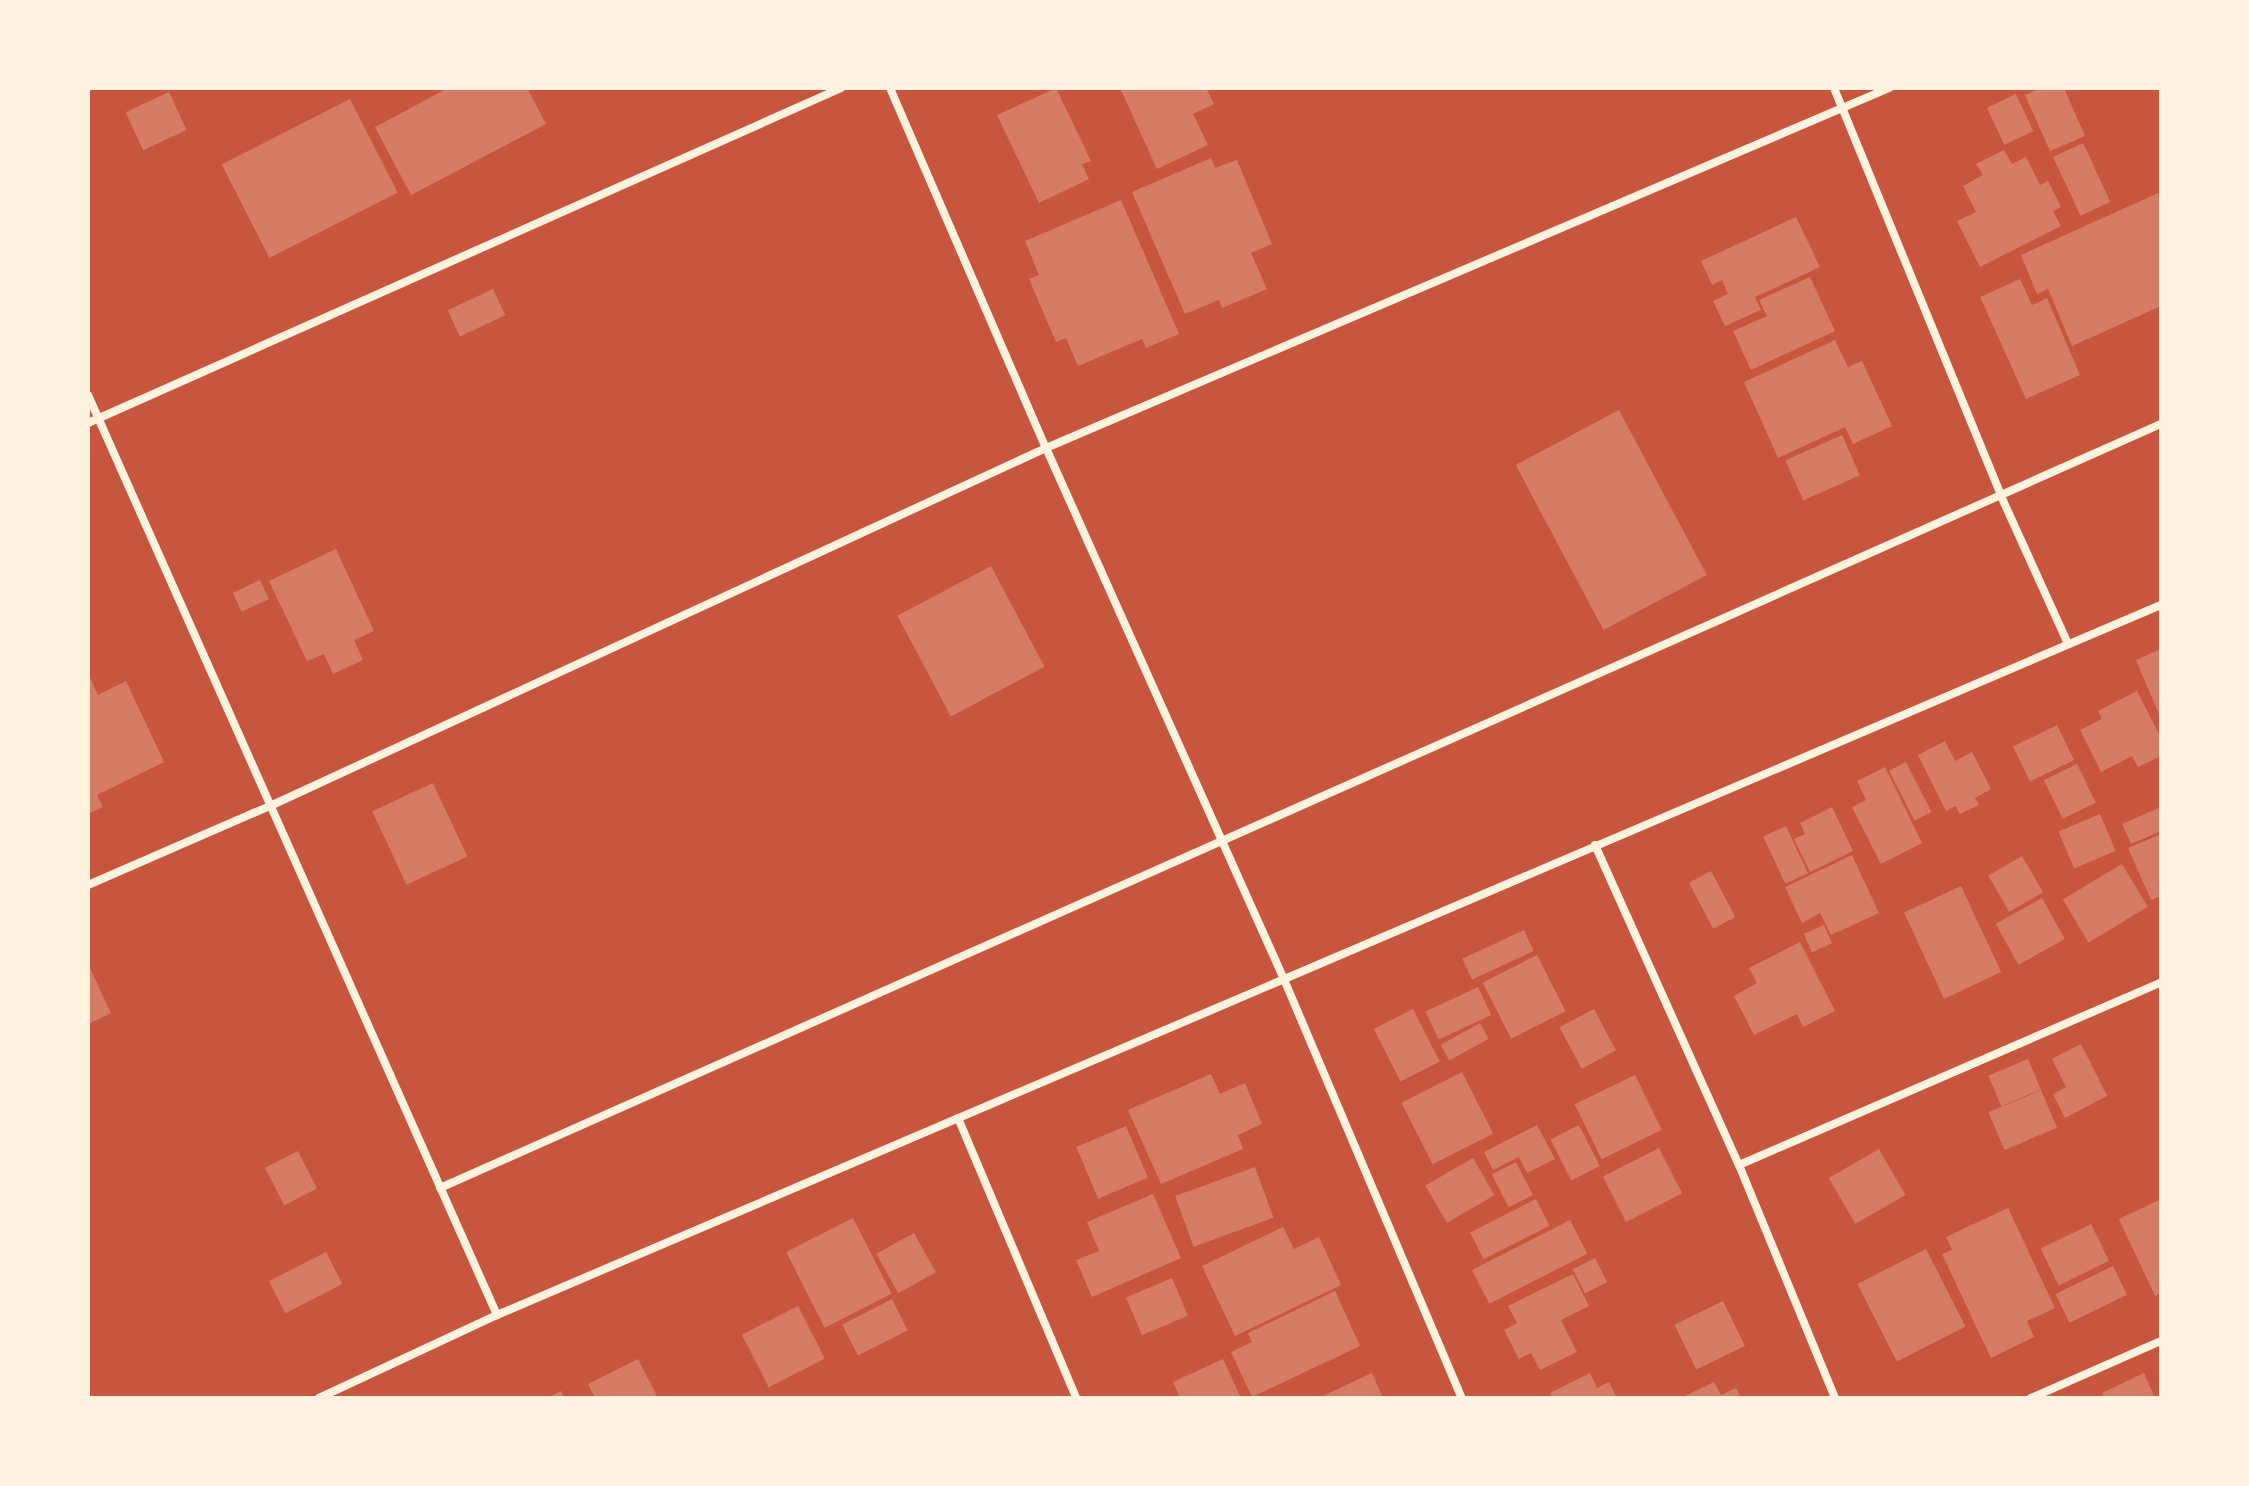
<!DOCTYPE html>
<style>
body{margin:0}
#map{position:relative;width:2249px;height:1486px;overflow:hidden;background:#c8553d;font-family:"Source Sans 3",sans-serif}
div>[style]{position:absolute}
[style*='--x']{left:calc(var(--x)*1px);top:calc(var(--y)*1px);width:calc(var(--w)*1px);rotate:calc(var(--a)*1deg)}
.building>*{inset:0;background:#d67c66;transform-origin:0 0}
.minor>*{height:8px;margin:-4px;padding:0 4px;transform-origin:4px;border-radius:4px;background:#fff3e0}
span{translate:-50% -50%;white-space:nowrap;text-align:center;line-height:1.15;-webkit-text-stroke:6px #fff3e0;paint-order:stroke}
.frame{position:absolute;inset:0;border:90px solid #fff3e0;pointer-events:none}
</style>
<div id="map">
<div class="building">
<div style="clip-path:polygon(448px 88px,527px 88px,546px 124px,411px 195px,375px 127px)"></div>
<div style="clip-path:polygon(1056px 88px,1091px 161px,1082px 164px,1089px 179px,1039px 203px,997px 115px)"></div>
<div style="clip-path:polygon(1120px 88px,1206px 88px,1214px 104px,1193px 114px,1208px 145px,1157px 169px)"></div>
<div style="clip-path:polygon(2041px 88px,2064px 88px,2085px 136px,2050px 151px,2025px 95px)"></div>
<div style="left:169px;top:92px;width:42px;height:48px;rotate:65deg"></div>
<div style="left:2016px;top:94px;width:41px;height:32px;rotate:65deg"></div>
<div style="left:350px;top:99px;width:105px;height:144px;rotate:63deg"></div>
<div style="left:2083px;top:143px;width:65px;height:33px;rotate:65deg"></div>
<div style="clip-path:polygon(2004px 150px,2012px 164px,2026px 157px,2040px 185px,2048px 181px,2061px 207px,2053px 211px,2061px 226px,1980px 267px,1957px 221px,1976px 212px,1963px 186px,1983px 175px,1976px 164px)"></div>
<div style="clip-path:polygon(1211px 158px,1215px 168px,1237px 160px,1272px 244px,1251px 253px,1267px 289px,1222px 308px,1219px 300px,1185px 314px,1132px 192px)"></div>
<div style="clip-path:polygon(2158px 193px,2161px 200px,2161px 306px,2072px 346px,2048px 289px,2037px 294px,2021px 255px)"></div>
<div style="clip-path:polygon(1121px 200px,1179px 334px,1146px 348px,1142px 339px,1078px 366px,1066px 338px,1056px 342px,1029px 279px,1039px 275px,1025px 241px)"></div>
<div style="clip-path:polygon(1796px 217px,1820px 267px,1755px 297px,1761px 310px,1725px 326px,1713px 301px,1728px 294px,1722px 280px,1712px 285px,1701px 261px)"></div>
<div style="clip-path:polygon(1810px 277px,1835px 331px,1751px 370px,1733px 331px,1767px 316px,1759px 300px)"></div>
<div style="clip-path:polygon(2020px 279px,2032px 305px,2047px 298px,2080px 375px,2026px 399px,1980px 297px)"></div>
<div style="left:493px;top:289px;width:29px;height:50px;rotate:65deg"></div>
<div style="clip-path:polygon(1835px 340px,1848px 367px,1862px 361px,1892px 426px,1853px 444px,1845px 427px,1778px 458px,1744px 382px)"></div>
<div style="left:1619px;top:410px;width:187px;height:117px;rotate:62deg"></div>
<div style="left:1842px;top:435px;width:44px;height:62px;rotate:66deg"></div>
<div style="clip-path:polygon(336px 549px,374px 631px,354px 640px,363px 660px,333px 674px,324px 654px,307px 661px,269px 581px)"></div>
<div style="left:991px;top:566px;width:114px;height:106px;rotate:62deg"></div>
<div style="left:260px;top:580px;width:21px;height:30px;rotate:65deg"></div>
<div style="clip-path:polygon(2161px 649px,2161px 719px,2136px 660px)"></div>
<div style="clip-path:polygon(88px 673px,98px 695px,126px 681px,164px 762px,97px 795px,103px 807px,88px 814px)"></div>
<div style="clip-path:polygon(2137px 691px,2161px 738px,2161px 756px,2138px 767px,2132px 756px,2101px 772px,2080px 730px,2102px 719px,2098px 711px)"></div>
<div style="left:2057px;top:725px;width:39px;height:49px;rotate:64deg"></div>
<div style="clip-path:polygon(1945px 741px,1955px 761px,1972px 752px,1991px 789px,1975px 798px,1979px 805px,1960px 814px,1956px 806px,1946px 811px,1918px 755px)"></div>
<div style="left:1906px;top:762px;width:56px;height:19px;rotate:63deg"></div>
<div style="left:2077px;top:764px;width:43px;height:37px;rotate:64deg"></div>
<div style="clip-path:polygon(1885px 767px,1922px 843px,1881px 864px,1852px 807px,1866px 800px,1857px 781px)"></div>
<div style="left:433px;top:783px;width:81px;height:67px;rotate:65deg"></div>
<div style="clip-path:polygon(1832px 807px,1853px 851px,1810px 872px,1794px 839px,1805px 834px,1800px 823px)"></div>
<div style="clip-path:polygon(2161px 807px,2161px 831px,2131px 844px,2122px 824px)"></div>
<div style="left:2100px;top:814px;width:40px;height:45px;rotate:67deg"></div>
<div style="left:1786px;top:826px;width:52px;height:25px;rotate:65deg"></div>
<div style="clip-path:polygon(2161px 834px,2161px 896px,2151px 900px,2128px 848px)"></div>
<div style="clip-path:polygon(1852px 855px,1879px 913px,1831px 935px,1820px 913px,1802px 923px,1785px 887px)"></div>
<div style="left:2022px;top:856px;width:42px;height:39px;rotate:60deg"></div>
<div style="left:2122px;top:864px;width:50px;height:69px;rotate:59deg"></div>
<div style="left:1711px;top:871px;width:52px;height:25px;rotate:62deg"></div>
<div style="left:1961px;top:886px;width:95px;height:63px;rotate:65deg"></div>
<div style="left:2042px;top:898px;width:47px;height:53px;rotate:61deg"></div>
<div style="left:1824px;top:925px;width:20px;height:22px;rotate:66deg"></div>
<div style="left:1524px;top:930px;width:23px;height:68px;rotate:65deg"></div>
<div style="clip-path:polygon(1800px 942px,1835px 1011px,1803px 1027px,1797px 1014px,1754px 1035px,1734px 996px,1757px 983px,1749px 968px)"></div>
<div style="left:1537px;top:955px;width:63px;height:61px;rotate:63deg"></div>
<div style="clip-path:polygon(88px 964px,111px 1013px,88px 1024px)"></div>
<div style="left:1478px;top:987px;width:31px;height:58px;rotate:65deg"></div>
<div style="left:1413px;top:1009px;width:59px;height:44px;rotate:63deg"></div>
<div style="left:1594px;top:1009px;width:47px;height:39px;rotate:62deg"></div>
<div style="left:1480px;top:1023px;width:18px;height:45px;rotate:61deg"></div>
<div style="clip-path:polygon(2081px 1044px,2107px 1096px,2065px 1118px,2053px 1094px,2066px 1087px,2052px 1059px)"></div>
<div style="left:2028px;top:1059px;width:33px;height:43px;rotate:67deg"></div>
<div style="left:1462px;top:1072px;width:69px;height:68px;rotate:63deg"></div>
<div style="clip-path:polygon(1211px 1074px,1220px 1094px,1245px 1083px,1262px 1124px,1238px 1135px,1243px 1149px,1161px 1184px,1128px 1110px)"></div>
<div style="left:1635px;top:1075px;width:61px;height:67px;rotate:64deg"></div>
<div style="left:2041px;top:1090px;width:41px;height:57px;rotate:67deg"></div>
<div style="clip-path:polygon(1537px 1125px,1555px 1159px,1527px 1173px,1519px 1157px,1493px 1170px,1484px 1152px)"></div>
<div style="left:1579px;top:1125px;width:46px;height:32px;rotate:63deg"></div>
<div style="left:1126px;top:1126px;width:56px;height:54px;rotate:67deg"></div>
<div style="left:1659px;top:1148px;width:51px;height:63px;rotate:63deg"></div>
<div style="left:1879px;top:1149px;width:53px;height:58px;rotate:60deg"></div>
<div style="left:298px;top:1151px;width:42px;height:37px;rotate:63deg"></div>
<div style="left:1473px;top:1158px;width:43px;height:55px;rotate:60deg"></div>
<div style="left:1516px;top:1162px;width:37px;height:27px;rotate:63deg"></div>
<div style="left:1255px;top:1167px;width:54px;height:85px;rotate:70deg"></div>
<div style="clip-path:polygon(1153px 1194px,1181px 1258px,1092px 1297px,1076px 1260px,1099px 1251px,1087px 1222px)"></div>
<div style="left:1536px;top:1199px;width:30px;height:74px;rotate:63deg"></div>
<div style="clip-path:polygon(2161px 1199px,2161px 1293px,2155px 1296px,2119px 1219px)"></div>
<div style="clip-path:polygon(2008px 1208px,2055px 1308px,2027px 1321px,2034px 1337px,1991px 1358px,1942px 1254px,1952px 1250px,1946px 1237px)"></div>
<div style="left:853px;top:1218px;width:85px;height:75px;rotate:63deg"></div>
<div style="left:1570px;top:1220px;width:38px;height:110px;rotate:63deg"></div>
<div style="left:2091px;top:1224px;width:41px;height:56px;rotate:64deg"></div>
<div style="clip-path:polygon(1283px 1227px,1294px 1249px,1319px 1237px,1341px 1285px,1235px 1336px,1202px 1266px)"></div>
<div style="left:914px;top:1233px;width:45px;height:43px;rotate:61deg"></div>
<div style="left:1926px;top:1249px;width:87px;height:77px;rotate:63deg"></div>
<div style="left:326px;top:1252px;width:36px;height:64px;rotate:63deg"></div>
<div style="left:1595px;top:1258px;width:27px;height:25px;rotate:63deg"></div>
<div style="left:2113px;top:1266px;width:32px;height:64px;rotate:64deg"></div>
<div style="clip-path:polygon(1573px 1274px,1589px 1306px,1561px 1320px,1577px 1352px,1540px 1370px,1531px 1353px,1519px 1359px,1504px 1330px,1517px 1323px,1508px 1306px)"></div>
<div style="left:1172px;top:1278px;width:41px;height:50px;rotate:67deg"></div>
<div style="clip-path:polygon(1335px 1291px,1360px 1346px,1252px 1397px,1231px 1352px,1252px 1342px,1248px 1333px)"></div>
<div style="left:892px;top:1299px;width:35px;height:56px;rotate:63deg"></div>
<div style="left:1723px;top:1301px;width:50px;height:54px;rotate:64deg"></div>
<div style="left:798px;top:1306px;width:59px;height:63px;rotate:63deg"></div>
<div style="clip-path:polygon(638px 1359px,658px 1398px,595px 1398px,588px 1384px)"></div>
<div style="clip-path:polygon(1223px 1359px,1241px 1398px,1180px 1398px,1173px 1382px)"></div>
<div style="clip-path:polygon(1372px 1373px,1383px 1398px,1318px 1398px)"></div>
<div style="clip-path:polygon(1590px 1373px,1597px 1388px,1609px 1382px,1617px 1398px,1552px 1398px,1550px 1393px)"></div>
<div style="clip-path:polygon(2144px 1373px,2155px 1398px,2104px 1398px,2102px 1393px)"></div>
<div style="clip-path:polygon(1714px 1382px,1721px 1395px,1736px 1388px,1741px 1398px,1681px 1398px)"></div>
<div style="clip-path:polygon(561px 1391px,564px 1398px,546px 1398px)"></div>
</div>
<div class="minor">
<div style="--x:890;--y:88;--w:392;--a:66.6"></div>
<div style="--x:1046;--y:448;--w:580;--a:65.87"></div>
<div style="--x:1283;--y:977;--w:457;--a:67"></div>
<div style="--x:1834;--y:88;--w:441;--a:67.7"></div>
<div style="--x:2001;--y:496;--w:162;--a:65.6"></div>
<div style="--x:88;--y:395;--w:1007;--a:66.03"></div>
<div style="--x:88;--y:423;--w:824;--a:-23.98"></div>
<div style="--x:1595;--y:845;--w:351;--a:65.8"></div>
<div style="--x:1739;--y:1165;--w:252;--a:67.6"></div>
<div style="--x:88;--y:885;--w:198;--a:-23.5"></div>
<div style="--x:270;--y:806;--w:855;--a:-24.77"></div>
<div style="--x:1046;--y:448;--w:917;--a:-23.12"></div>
<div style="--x:958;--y:1118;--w:304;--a:67.1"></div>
<div style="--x:1739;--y:1165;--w:460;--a:-23.4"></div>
<div style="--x:440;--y:1188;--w:1883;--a:-23.94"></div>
<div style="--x:319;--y:1398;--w:196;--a:-25"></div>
<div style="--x:497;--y:1315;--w:1809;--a:-23.11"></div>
<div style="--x:2031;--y:1398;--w:142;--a:-23.7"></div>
</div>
<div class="frame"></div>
</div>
